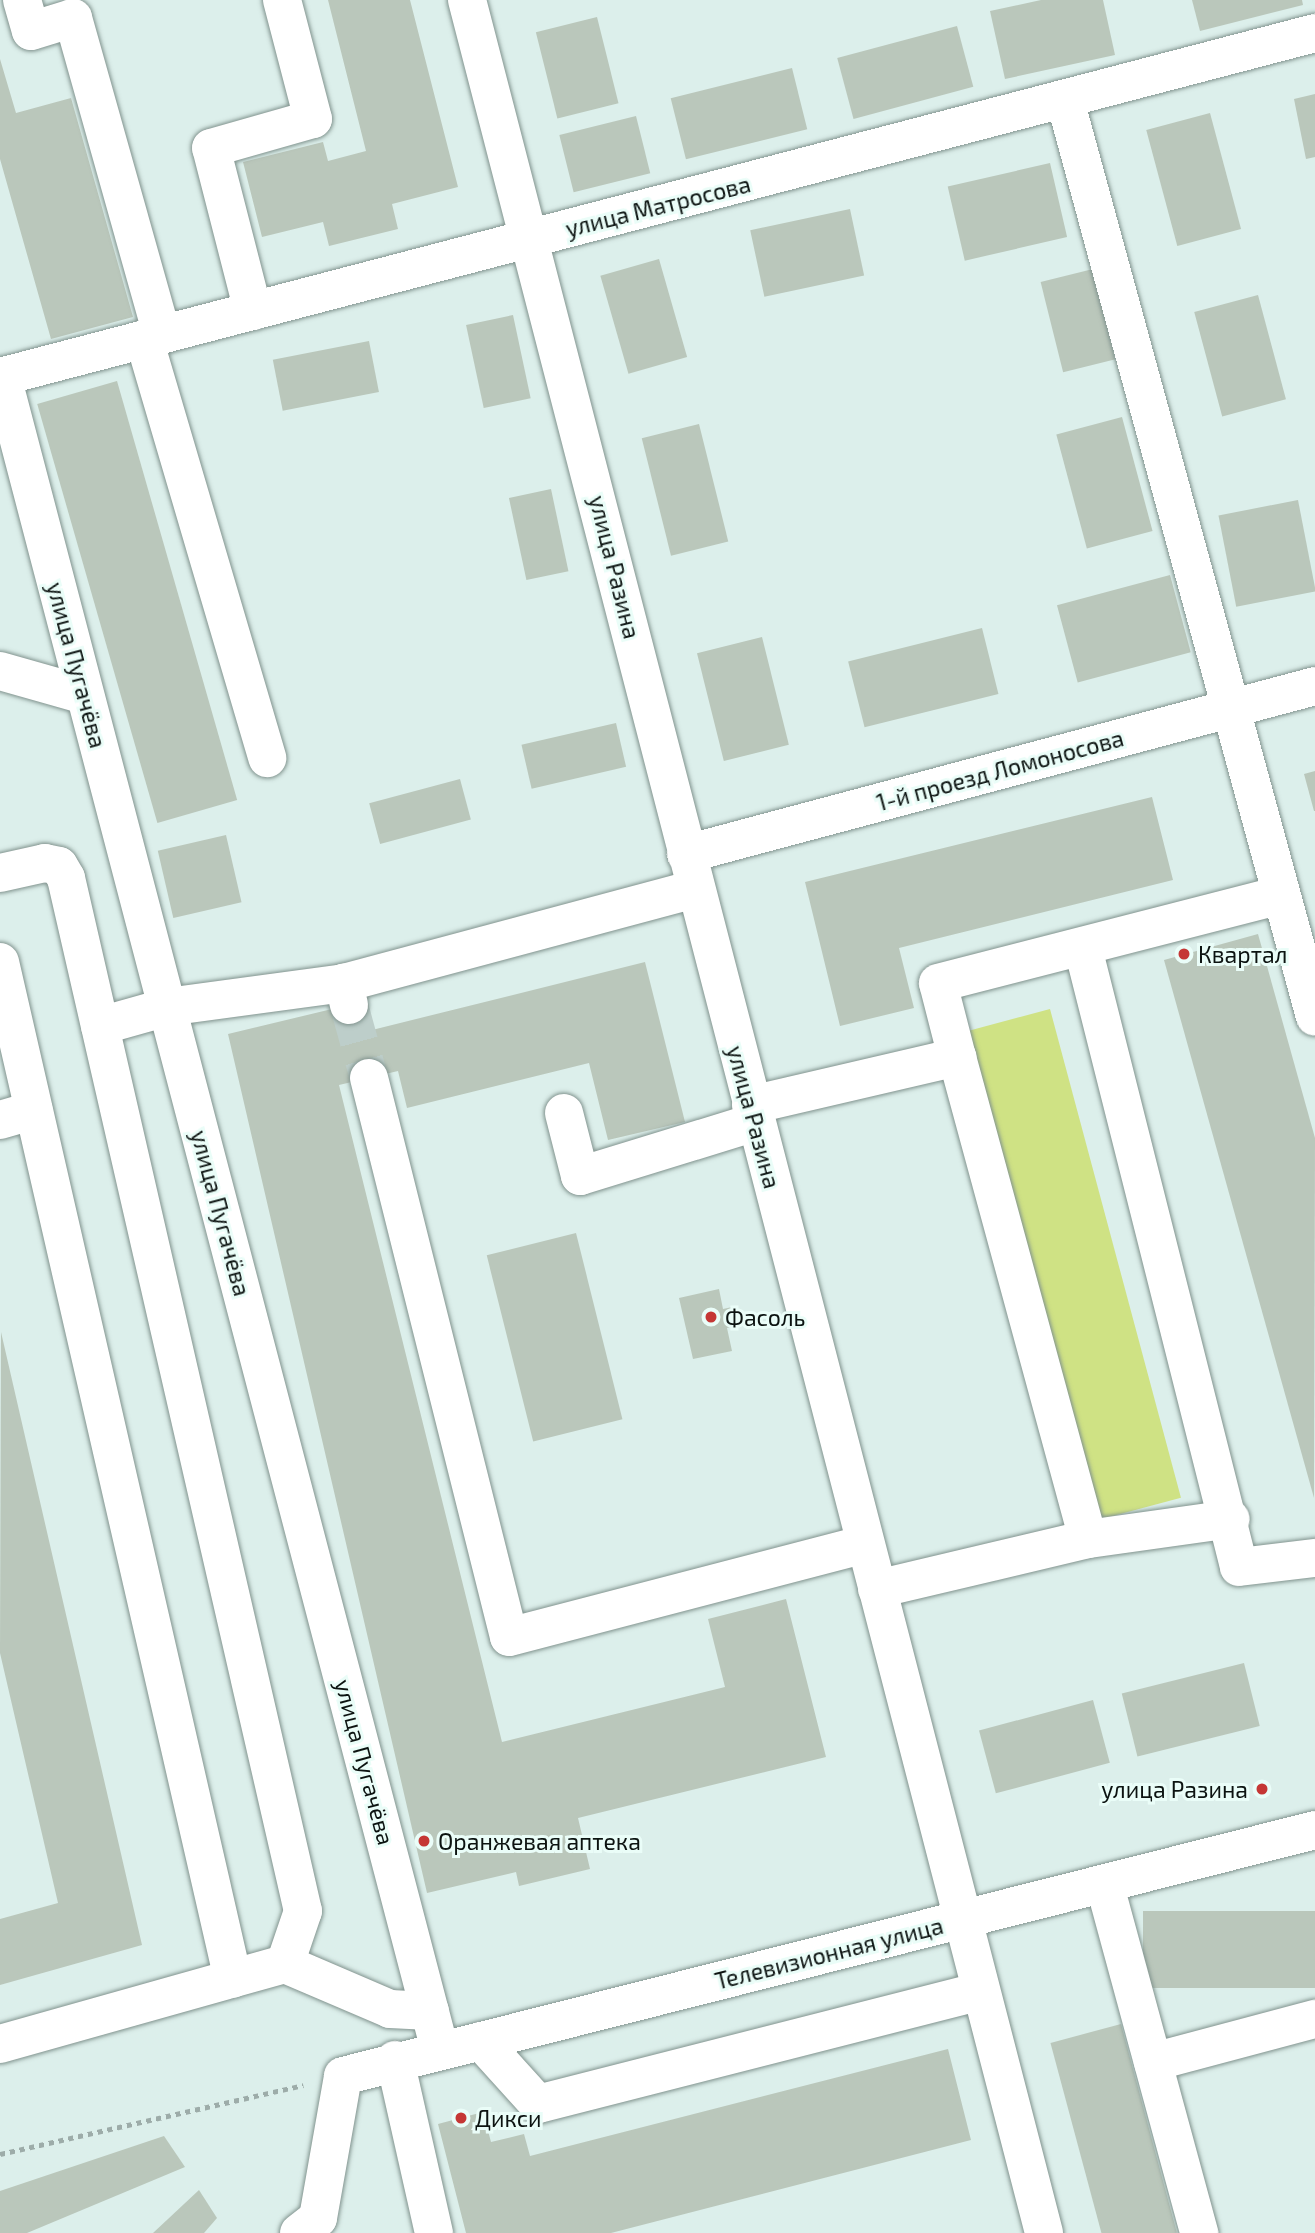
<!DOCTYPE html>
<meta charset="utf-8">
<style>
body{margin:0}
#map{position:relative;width:1315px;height:2233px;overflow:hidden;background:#dcefeb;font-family:"Exo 2",sans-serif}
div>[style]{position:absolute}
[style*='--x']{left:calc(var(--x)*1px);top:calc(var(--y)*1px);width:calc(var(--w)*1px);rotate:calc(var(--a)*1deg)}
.green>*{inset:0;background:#cfe284;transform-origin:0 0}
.building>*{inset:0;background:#bac7bb;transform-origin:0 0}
.minor-tunnel>*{height:38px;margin-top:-19px;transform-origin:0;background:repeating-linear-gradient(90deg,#bdceca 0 38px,transparent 0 57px)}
.path>*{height:4.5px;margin-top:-2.25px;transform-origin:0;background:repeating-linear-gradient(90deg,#9daca9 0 5px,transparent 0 10px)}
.roads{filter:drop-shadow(0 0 2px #81938e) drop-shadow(0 0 2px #81938e)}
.minor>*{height:38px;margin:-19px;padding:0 19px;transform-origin:19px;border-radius:19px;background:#fff}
.dots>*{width:19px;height:19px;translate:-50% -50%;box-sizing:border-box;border:4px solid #eafdf8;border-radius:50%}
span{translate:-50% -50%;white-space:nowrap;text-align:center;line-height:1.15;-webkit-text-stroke:6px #eafdf8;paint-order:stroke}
.street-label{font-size:23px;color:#0c1311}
.poi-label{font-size:23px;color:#0c1311}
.left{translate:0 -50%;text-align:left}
.right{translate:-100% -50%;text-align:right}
</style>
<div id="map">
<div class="green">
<div style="left:1050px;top:1009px;width:506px;height:85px;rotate:75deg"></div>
</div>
<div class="building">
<div style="clip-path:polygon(328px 0,410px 0,458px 187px,392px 204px,398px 229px,329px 246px,323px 222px,262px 237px,243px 162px,323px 142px,328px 161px,366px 151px)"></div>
<div style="clip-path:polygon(1041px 0,1103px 0,1115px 55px,1005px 79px,990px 11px)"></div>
<div style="clip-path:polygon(1192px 0,1302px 0,1303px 5px,1200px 31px)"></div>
<div style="left:597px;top:17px;width:89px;height:63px;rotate:76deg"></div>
<div style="left:957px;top:26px;width:63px;height:124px;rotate:75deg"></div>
<div style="clip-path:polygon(0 59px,16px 113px,71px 98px,133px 317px,51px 339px,0 159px)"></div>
<div style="left:792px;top:68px;width:63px;height:125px;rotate:76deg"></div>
<div style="clip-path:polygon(1315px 94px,1315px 157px,1306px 159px,1294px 99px)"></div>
<div style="left:1210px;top:113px;width:120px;height:66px;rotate:75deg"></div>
<div style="left:636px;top:116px;width:59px;height:79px;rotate:76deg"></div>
<div style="left:1050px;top:163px;width:76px;height:105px;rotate:77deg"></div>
<div style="left:850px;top:209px;width:68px;height:102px;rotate:78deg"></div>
<div style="left:659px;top:259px;width:102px;height:61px;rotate:74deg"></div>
<div style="left:1093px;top:269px;width:93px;height:54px;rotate:76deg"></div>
<div style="left:1258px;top:295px;width:108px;height:66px;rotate:75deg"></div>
<div style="left:513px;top:315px;width:85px;height:48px;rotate:78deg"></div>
<div style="left:369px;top:341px;width:52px;height:98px;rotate:79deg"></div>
<div style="left:117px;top:381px;width:436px;height:83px;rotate:74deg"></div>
<div style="left:1122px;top:417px;width:118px;height:68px;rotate:75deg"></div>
<div style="left:699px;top:424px;width:121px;height:59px;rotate:76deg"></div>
<div style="left:551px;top:489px;width:84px;height:43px;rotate:78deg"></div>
<div style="left:1298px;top:500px;width:93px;height:81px;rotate:79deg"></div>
<div style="left:1170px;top:575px;width:80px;height:117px;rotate:75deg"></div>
<div style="left:982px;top:628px;width:68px;height:138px;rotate:76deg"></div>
<div style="left:762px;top:637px;width:111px;height:67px;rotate:76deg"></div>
<div style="left:616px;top:723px;width:45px;height:97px;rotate:77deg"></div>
<div style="clip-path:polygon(1315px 771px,1315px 811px,1314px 811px,1304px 774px)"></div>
<div style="left:460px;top:779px;width:42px;height:94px;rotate:75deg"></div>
<div style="clip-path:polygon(1152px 797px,1173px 880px,899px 948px,914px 1008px,840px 1026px,805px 882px)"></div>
<div style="left:226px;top:835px;width:69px;height:70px;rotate:77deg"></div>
<div style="clip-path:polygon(1258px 934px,1315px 1138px,1314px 1498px,1164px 960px)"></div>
<div style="clip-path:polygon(645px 962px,685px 1122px,608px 1140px,589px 1063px,407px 1108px,398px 1071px,339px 1085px,502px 1742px,725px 1687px,708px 1619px,786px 1599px,826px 1757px,578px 1818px,590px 1869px,519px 1886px,516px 1872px,427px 1893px,228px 1034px,357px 1003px,364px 1032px)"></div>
<div style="left:576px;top:1233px;width:192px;height:92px;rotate:76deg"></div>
<div style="clip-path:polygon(719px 1289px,723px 1309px,737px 1306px,741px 1324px,727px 1328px,732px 1351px,693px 1359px,679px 1298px)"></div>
<div style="clip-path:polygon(1px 1332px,142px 1945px,0 1985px,0 1919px,58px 1903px,0 1653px)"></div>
<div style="left:1244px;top:1663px;width:65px;height:126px;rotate:76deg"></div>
<div style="left:1093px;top:1700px;width:65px;height:118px;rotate:75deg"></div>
<div style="left:1315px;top:1911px;width:77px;height:172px;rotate:90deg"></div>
<div style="left:1121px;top:2024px;width:216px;height:73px;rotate:75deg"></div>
<div style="clip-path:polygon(948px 2049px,971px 2140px,611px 2233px,466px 2233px,438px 2124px,483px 2112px,491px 2142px,524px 2134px,530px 2156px)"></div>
<div style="clip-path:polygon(164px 2136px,185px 2167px,27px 2233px,0 2233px,0 2191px)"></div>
<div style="clip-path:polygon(199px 2190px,217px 2218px,204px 2233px,153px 2233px)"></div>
</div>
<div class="minor-tunnel">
<div style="--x:349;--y:1005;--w:76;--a:74.7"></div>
</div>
<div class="path">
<div style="--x:0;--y:2154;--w:311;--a:-12.8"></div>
</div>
<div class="roads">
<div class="minor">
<div style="--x:22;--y:0;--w:32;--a:74"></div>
<div style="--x:31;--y:31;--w:44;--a:-17.2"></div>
<div style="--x:73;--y:18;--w:328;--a:74.3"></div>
<div style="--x:467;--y:0;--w:2306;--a:75.51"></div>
<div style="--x:1065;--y:100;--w:950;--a:74.75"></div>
<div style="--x:253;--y:311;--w:168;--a:-104.4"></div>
<div style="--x:211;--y:148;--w:106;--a:-15.9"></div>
<div style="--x:313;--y:119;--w:123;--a:-104.6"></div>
<div style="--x:144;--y:339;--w:437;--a:73.6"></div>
<div style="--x:2;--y:376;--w:1730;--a:75.34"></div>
<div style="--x:0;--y:377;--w:1359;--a:-14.66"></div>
<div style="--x:0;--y:671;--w:88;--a:15.8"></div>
<div style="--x:686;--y:854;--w:651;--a:-14.95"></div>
<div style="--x:0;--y:873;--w:46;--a:-12.5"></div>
<div style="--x:45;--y:863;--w:14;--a:12"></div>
<div style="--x:59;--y:866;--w:14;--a:60"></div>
<div style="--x:66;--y:878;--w:1060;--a:77.08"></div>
<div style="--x:303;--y:1911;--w:56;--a:108.8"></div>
<div style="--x:1083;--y:948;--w:638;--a:75.85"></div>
<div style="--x:1239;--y:1567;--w:77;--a:-6.8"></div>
<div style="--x:0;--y:962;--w:1043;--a:77.1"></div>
<div style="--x:349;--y:1005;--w:23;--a:-103"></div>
<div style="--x:344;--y:983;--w:363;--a:-15"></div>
<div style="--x:100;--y:1026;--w:70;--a:-15.8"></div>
<div style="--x:167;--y:1007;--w:179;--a:-7.7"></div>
<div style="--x:957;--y:1057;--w:76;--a:-104.4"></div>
<div style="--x:938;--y:983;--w:353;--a:-14.4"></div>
<div style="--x:369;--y:1078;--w:576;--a:75.94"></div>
<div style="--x:509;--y:1637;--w:368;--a:-14.6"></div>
<div style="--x:751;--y:1105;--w:212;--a:-13.1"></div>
<div style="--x:957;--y:1057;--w:499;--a:74.8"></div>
<div style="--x:564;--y:1113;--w:65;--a:75.7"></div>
<div style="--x:580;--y:1176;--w:184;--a:-17.1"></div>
<div style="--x:0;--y:1120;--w:35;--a:-16"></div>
<div style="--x:877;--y:1589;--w:217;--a:-13.3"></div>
<div style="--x:1088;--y:1539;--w:144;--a:-8"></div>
<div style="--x:1105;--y:1886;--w:360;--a:74.8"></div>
<div style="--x:481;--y:2041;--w:85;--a:47.9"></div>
<div style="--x:538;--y:2104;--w:457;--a:-14.3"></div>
<div style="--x:0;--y:2044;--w:296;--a:-15.7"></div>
<div style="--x:285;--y:1964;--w:114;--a:23.2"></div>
<div style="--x:390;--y:2009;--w:40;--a:2.9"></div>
<div style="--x:395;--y:2060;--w:177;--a:77.3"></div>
<div style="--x:1153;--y:2062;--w:168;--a:-14.9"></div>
<div style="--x:299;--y:2233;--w:24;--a:-38"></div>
<div style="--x:318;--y:2218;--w:144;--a:-80"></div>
<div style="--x:343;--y:2076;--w:1003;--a:-14.2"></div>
</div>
</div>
<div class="dots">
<div style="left:1184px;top:954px;background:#c53735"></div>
<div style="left:711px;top:1317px;background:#c53735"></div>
<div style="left:1262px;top:1789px;background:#c53735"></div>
<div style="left:424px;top:1841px;background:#c53735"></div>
<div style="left:461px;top:2118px;background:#c53735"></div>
</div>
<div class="street-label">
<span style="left:658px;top:206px;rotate:-14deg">улица Матросова</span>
<span style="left:615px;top:567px;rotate:76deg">улица Разина</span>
<span style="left:77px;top:665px;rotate:75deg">улица Пугачёва</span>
<span style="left:1000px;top:770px;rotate:-15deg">1-й проезд Ломоносова</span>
<span style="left:754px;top:1117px;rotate:75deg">улица Разина</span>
<span style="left:221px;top:1213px;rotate:75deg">улица Пугачёва</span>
<span style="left:365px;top:1762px;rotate:75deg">улица Пугачёва</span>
<span style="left:829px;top:1953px;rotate:-14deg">Телевизионная улица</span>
</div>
<div class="poi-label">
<span class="left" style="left:1198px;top:954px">Квартал</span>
<span class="left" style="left:725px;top:1317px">Фасоль</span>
<span class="right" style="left:1248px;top:1789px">улица Разина</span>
<span class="left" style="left:438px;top:1841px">Оранжевая аптека</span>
<span class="left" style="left:475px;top:2118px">Дикси</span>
</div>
</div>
